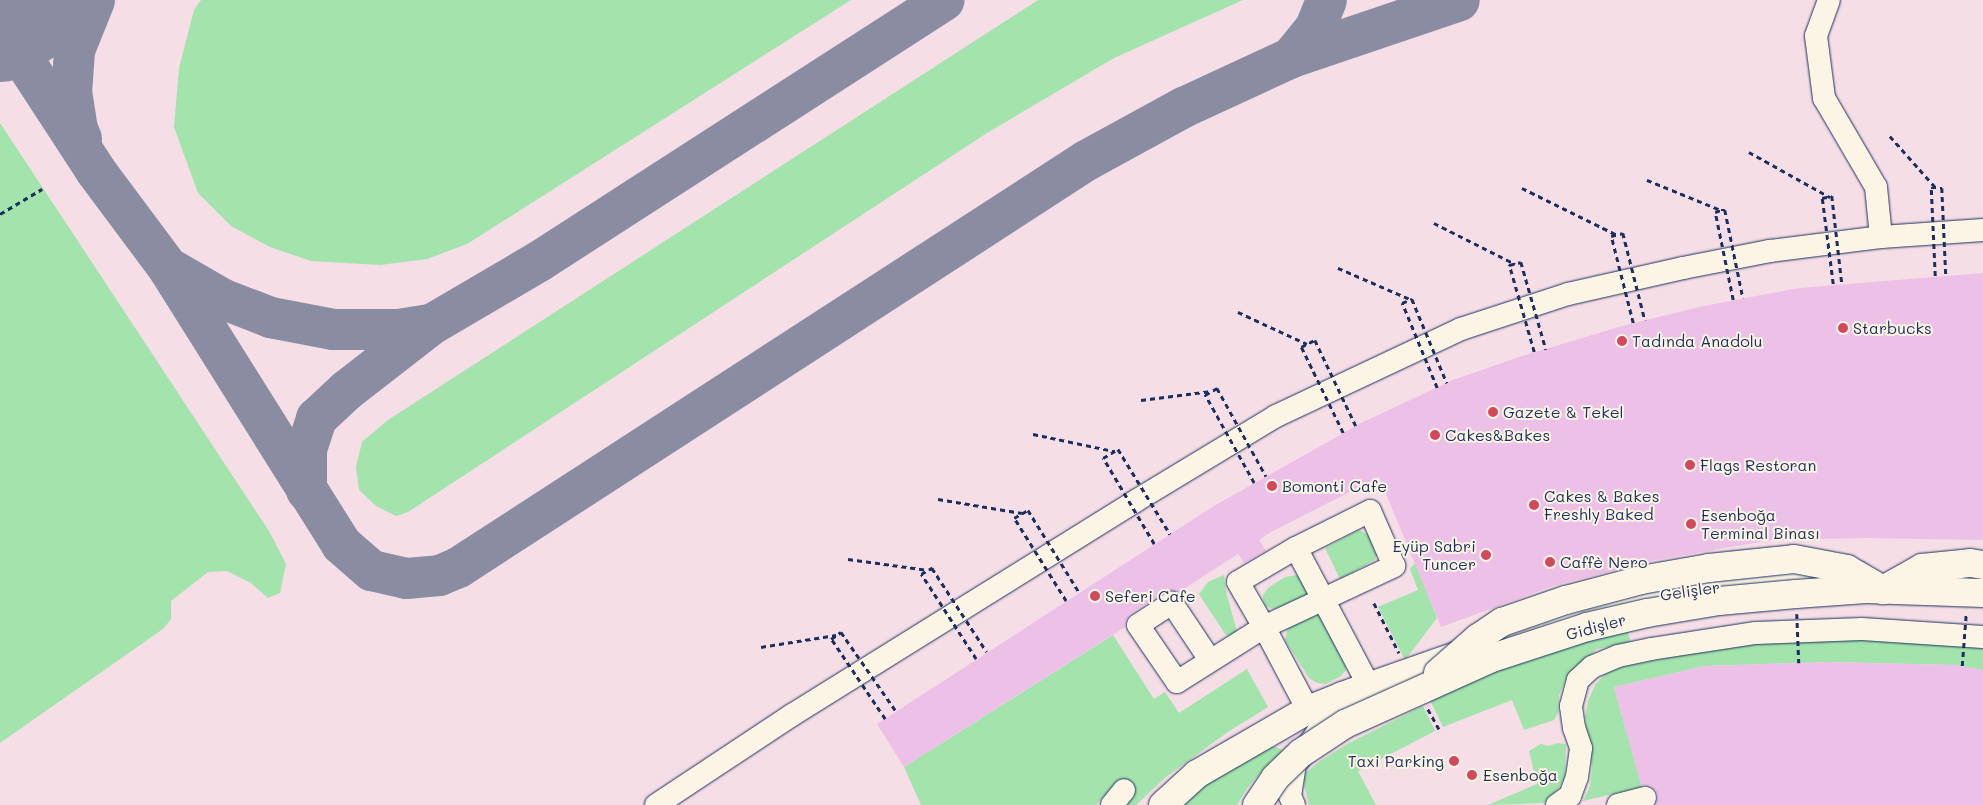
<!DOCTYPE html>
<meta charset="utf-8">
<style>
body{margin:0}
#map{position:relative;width:1983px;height:805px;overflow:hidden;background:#f9ebe5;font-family:Mali,sans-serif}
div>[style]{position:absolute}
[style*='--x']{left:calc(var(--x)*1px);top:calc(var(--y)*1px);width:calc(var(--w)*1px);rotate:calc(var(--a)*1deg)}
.built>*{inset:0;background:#f5dee6;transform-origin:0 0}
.green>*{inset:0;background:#a3e3ac}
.taxiway>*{height:41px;margin:-20.5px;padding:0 20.5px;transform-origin:20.5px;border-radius:20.5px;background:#8a8da2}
.runway>*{height:104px;margin:-52px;padding:0 52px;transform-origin:52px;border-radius:52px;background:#8a8da2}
.building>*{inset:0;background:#edc1e7}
.path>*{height:2.5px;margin-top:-1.25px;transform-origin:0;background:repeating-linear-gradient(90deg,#1b2f5e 0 5px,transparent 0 9px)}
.roads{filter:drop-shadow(0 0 1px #1b2f5e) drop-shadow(0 0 1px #1b2f5e)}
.minor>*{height:22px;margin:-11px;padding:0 11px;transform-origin:11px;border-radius:11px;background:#fcf5e5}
.highway>*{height:28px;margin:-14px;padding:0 14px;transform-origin:14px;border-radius:14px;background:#fcf5e5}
.path-bridge>*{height:2.5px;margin-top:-1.25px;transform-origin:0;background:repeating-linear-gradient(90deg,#1b2f5e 0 5px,transparent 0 9px)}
.bridges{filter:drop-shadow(0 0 1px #1b2f5e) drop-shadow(0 0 1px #1b2f5e)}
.highway-bridge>*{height:28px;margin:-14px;padding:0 14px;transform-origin:14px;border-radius:14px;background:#fcf5e5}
.dots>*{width:14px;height:14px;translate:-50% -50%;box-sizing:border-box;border:2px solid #fcf5e5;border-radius:50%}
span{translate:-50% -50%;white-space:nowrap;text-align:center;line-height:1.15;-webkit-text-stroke:4px #fcf5e5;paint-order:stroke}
.poi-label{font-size:16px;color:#1b2f5e}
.left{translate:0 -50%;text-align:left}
.right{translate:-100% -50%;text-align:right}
.street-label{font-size:16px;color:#1b2f5e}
</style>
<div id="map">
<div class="built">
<div style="left:0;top:0;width:1983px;height:805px"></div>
</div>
<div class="green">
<div style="clip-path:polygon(201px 0,851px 0,467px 244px,427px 259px,380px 265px,311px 261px,270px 247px,231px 226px,198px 193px,174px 127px,179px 68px,194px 10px)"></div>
<div style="clip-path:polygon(1038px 0,1243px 0,1114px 58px,987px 133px,408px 512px,396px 516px,376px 506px,359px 490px,356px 467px,362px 442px,388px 420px)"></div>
<div style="clip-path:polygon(0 123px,269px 531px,286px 564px,280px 593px,268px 598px,251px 583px,227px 571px,208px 572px,171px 601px,171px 619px,163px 629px,0 743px)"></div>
<div style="clip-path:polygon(1359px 530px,1372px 537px,1378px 548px,1375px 560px,1340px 579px,1325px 548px)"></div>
<div style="clip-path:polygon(1415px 563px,1437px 618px,1405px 660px,1378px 607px,1418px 590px,1410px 569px)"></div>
<div style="clip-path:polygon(1224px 575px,1226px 591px,1237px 632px,1232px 637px,1225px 634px,1199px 594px,1208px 582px)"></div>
<div style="clip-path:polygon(1297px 575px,1306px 578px,1308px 594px,1282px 607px,1273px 609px,1266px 606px,1263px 600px,1263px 595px,1269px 587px,1285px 577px)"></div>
<div style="clip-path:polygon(1315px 613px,1322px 616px,1346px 658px,1346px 670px,1341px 676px,1326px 684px,1317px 683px,1309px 678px,1285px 640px,1288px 627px)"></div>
<div style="clip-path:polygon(1626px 626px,1631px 643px,1597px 649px,1568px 675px,1559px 695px,1558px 713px,1554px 720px,1524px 730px,1512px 700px,1443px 727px,1428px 696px,1465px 678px)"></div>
<div style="clip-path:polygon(1113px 635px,1154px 699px,1165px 692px,1179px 713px,1247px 669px,1268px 707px,1228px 732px,1166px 777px,1136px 805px,1124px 805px,1117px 782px,1096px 805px,921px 805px,904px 767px)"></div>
<div style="clip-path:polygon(1867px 639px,1983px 646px,1983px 670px,1954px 665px,1830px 662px,1705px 666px,1614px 687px,1642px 787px,1583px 801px,1590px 786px,1592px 767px,1585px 717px,1588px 701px,1595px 685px,1605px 674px,1624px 666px,1718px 648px,1775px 641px)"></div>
<div style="clip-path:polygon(1423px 706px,1435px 731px,1358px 771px,1376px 805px,1309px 805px,1302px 776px,1320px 761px,1349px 743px)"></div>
<div style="clip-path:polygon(1558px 743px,1566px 744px,1565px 777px,1558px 789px,1544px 803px,1488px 805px,1537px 784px,1529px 751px,1541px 744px,1548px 746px)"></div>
<div style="clip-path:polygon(1268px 744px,1285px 751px,1271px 761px,1248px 787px,1237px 805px,1178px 805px,1207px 780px)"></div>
</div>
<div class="taxiway">
<div style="--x:0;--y:24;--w:174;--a:56.9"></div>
<div style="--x:95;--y:170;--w:122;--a:53.3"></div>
<div style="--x:168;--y:268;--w:326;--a:57.9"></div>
<div style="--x:341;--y:544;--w:40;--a:41"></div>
<div style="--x:371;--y:570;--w:36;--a:13"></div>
<div style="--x:406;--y:578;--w:33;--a:-5"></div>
<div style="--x:439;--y:575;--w:21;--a:-23"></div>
<div style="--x:458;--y:567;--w:748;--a:-32.95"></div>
<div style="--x:1086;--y:160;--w:111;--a:-28.7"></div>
<div style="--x:1183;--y:107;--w:119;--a:-24.8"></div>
<div style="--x:1291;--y:57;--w:177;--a:-18.7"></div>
<div style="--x:1291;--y:57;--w:38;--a:-51"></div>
<div style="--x:1315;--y:27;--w:29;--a:-68"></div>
<div style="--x:81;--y:138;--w:10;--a:-114"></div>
<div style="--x:77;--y:129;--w:36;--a:-99"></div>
<div style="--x:71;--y:93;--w:43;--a:-86"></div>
<div style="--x:74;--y:50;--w:54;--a:-68.2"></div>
<div style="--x:171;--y:269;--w:58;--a:30.1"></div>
<div style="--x:221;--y:298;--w:53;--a:21.2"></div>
<div style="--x:270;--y:317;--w:64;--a:10.8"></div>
<div style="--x:333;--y:329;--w:65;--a:0"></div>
<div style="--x:398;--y:329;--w:33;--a:-9"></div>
<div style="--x:306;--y:490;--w:41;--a:-90"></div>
<div style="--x:306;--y:449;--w:33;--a:-72"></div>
<div style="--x:316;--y:418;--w:41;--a:-43"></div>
<div style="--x:346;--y:390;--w:108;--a:-37.8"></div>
<div style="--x:431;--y:324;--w:126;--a:-30.4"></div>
<div style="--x:540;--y:260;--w:480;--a:-32.8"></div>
</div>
<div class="runway">
<div style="--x:0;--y:30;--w:56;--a:-32.6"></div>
</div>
<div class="building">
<div style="clip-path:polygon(1983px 273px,1983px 540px,1866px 538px,1771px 540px,1651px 561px,1553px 586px,1441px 627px,1379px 477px,1269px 533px,1259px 540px,1266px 551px,1244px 563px,1238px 554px,1179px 592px,1172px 590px,1165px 592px,1130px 614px,1126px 620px,1125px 627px,904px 767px,877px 724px,1214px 506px,1363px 422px,1453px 380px,1522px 356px,1622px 326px,1699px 307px,1799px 288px)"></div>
<div style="clip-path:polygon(1830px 662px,1954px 665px,1983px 670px,1983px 805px,1656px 805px,1658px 795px,1655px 789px,1649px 786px,1641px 785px,1614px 687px,1705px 666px)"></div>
</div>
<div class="path">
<div style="--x:1890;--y:136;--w:69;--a:48.5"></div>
<div style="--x:1749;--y:152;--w:93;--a:29.1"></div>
<div style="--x:1647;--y:180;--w:80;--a:22.1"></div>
<div style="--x:1522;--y:188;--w:106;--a:26.3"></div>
<div style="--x:0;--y:214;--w:49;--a:-30.8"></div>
<div style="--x:1434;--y:223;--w:91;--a:26.8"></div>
<div style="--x:1338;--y:268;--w:78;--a:23.3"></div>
<div style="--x:1238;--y:312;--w:76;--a:24.9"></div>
<div style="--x:1141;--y:400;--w:71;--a:-7.3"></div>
<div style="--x:1033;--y:434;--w:83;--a:11.9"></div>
<div style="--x:938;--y:499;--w:85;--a:9.5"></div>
<div style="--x:848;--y:559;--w:81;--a:7.8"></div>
<div style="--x:1374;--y:603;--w:56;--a:63.4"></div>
<div style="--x:761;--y:647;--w:76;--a:-9.1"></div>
<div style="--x:1428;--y:709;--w:23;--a:61"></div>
</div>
<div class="roads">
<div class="minor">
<div style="--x:1829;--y:0;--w:38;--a:110"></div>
<div style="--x:1816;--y:36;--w:63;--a:82.6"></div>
<div style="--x:1824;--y:98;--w:103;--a:59.7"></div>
<div style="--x:1876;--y:187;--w:50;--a:84.3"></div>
<div style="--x:1881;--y:237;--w:102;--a:-3.9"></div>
<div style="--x:1210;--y:660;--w:69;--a:-123.7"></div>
<div style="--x:1172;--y:603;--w:40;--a:147.1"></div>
<div style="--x:1138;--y:625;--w:69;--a:55.6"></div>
<div style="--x:1177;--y:682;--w:103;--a:-32.3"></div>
<div style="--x:1264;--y:627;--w:144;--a:-25.1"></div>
<div style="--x:1394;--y:566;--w:60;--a:-113.6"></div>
<div style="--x:1370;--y:511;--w:83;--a:153.4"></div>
<div style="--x:1308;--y:710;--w:94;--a:-117.9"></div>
<div style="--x:1264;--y:627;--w:52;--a:-120"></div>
<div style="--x:1238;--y:582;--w:67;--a:-30.4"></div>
<div style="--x:1296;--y:548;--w:156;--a:62.1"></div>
<div style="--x:656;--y:805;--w:163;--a:-33.5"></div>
<div style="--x:792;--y:715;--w:403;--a:-31.9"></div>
<div style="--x:1134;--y:502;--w:166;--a:-31.2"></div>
<div style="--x:1276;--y:416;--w:204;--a:-25.2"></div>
<div style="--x:1461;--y:329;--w:113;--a:-18.1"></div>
<div style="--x:1568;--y:294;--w:118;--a:-12.7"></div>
<div style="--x:1683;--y:268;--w:89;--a:-11.1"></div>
<div style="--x:1770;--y:251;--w:112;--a:-7.2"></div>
<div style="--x:1112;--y:805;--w:19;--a:-51"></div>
<div style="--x:1294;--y:805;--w:10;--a:-114"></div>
<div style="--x:1290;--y:796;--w:31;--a:-81"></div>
<div style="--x:1295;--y:765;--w:83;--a:-55.7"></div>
<div style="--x:1557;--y:805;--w:16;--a:-35"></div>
<div style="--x:1570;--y:796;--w:20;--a:-70"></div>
<div style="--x:1577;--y:777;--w:29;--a:-82"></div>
<div style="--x:1581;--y:748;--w:21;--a:-109"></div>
<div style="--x:1574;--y:728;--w:22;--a:-98"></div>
<div style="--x:1571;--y:706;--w:27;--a:-75"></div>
<div style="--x:1578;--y:680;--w:19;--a:-43"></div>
<div style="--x:1592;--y:667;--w:28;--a:-23"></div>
<div style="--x:1618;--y:656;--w:34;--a:-12"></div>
<div style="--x:1651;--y:649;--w:106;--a:-8.7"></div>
<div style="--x:1756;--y:633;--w:106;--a:-2.2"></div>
<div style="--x:1862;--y:629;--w:121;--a:3.8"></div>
<div style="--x:1618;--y:805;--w:28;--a:-15"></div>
</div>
<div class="highway">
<div style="--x:1927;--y:577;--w:56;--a:2"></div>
<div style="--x:1163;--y:805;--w:46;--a:-42.4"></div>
<div style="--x:1197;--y:774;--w:128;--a:-30"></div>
<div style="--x:1308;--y:710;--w:37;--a:-22"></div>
<div style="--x:1342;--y:696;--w:266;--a:-19.3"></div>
<div style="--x:1593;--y:608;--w:101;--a:-11.4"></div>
<div style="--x:1692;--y:588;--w:165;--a:-4.2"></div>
</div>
</div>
<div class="path-bridge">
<div style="--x:1935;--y:276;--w:88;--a:-92.6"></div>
<div style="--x:1931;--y:188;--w:11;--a:0"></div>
<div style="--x:1942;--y:188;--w:88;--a:87.4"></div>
<div style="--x:1833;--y:284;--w:87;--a:-97.3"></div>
<div style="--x:1822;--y:198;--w:10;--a:-11"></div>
<div style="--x:1832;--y:196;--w:89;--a:83.5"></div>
<div style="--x:1733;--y:300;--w:90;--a:-101.6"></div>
<div style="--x:1715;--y:212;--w:6;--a:-18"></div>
<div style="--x:1721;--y:210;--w:4;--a:0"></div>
<div style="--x:1725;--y:210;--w:90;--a:78.4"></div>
<div style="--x:1633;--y:323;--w:90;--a:-104.2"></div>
<div style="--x:1611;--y:236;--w:12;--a:-14"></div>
<div style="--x:1623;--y:233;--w:90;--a:75.8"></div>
<div style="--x:1534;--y:352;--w:91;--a:-106"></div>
<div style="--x:1509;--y:265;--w:12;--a:-14"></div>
<div style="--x:1521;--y:262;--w:91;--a:74"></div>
<div style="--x:1437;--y:388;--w:92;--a:-112.4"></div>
<div style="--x:1402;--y:303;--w:11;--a:-22"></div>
<div style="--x:1412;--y:299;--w:91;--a:67.4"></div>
<div style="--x:1343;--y:433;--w:96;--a:-116"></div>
<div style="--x:1301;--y:347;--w:16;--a:-27"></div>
<div style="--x:1315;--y:340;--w:95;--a:64.5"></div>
<div style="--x:1254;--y:483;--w:101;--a:-119.1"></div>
<div style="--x:1205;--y:395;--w:14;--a:-30"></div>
<div style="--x:1217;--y:388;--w:101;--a:60.9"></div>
<div style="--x:1154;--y:544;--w:100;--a:-120.7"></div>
<div style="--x:1103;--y:458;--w:17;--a:-31"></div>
<div style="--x:1118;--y:449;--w:100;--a:58.5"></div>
<div style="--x:1066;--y:601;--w:98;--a:-122.1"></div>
<div style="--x:1014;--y:518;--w:16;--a:-30"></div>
<div style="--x:1028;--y:510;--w:97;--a:58.1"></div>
<div style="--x:1797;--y:614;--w:49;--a:87.7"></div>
<div style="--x:976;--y:659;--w:101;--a:-122.9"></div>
<div style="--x:921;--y:574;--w:13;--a:-29"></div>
<div style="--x:932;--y:568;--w:100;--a:56.8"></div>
<div style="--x:1962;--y:666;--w:52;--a:-85.6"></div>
<div style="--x:885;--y:719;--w:97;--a:-124"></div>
<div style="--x:831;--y:639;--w:12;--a:-35"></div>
<div style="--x:841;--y:632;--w:96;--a:55.2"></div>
</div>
<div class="bridges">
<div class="highway-bridge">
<div style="--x:1438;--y:673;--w:53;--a:-41.2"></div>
<div style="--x:1478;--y:638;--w:29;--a:-34"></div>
<div style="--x:1502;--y:622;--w:68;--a:-19"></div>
<div style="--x:1566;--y:600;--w:78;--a:-14.9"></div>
<div style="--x:1641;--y:580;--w:69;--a:-10"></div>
<div style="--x:1709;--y:568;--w:85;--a:-6"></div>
<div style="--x:1794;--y:559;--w:54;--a:10.7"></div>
<div style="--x:1847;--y:569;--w:42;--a:30.3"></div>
<div style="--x:1883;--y:590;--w:45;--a:-29.4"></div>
<div style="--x:1922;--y:568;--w:48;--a:-5.9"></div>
<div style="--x:1970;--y:563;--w:13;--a:9"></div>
<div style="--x:1257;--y:805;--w:32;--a:-56"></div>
<div style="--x:1275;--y:778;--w:36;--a:-44"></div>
<div style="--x:1301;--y:753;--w:53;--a:-33.4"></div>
<div style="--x:1345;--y:724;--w:161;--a:-24.2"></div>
<div style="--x:1492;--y:658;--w:100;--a:-18.1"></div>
<div style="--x:1587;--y:627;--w:62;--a:-13.1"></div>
<div style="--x:1647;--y:613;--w:73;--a:-9.5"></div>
<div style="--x:1719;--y:601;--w:77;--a:-5.2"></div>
<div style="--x:1796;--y:594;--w:70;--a:-4.1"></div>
<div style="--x:1866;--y:589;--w:117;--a:2"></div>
</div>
</div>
<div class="dots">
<div style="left:1843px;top:328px;background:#d1495b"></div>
<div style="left:1622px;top:341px;background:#d1495b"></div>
<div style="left:1493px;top:412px;background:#d1495b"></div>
<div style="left:1435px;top:435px;background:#d1495b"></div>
<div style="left:1690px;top:465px;background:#d1495b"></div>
<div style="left:1272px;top:486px;background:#d1495b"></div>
<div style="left:1534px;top:505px;background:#d1495b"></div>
<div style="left:1691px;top:524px;background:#d1495b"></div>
<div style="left:1486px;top:555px;background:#d1495b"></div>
<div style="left:1550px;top:562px;background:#d1495b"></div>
<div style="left:1095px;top:596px;background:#d1495b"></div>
<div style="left:1454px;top:761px;background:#d1495b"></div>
<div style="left:1472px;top:775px;background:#d1495b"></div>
</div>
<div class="poi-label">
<span class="left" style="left:1853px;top:328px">Starbucks</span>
<span class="left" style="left:1632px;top:341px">Tadında Anadolu</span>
<span class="left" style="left:1503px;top:412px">Gazete &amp; Tekel</span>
<span class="left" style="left:1445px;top:435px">Cakes&amp;Bakes</span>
<span class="left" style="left:1700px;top:465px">Flags Restoran</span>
<span class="left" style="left:1282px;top:486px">Bomonti Cafe</span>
<span class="left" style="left:1544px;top:505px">Cakes &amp; Bakes<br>Freshly Baked</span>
<span class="left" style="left:1701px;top:524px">Esenboğa<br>Terminal Binası</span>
<span class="right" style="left:1476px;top:555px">Eyüp Sabri<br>Tuncer</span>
<span class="left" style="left:1560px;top:562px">Caffè Nero</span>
<span class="left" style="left:1105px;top:596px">Seferi Cafe</span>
<span class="right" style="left:1444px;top:761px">Taxi Parking</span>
<span class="left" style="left:1483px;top:775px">Esenboğa</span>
</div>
<div class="street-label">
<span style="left:1690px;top:591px;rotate:-8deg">Gelişler</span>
<span style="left:1596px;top:627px;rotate:-15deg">Gidişler</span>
</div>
</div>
